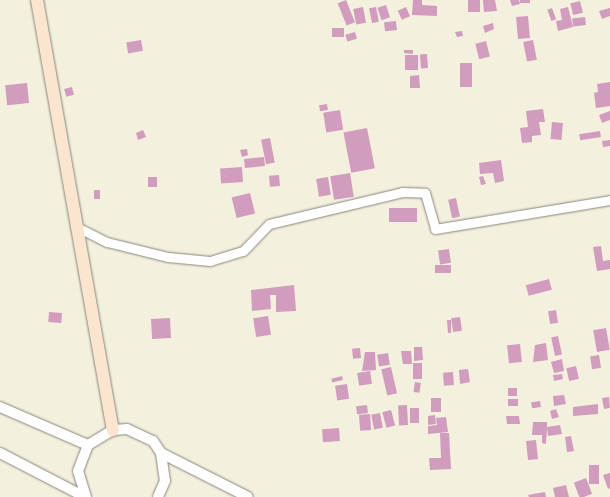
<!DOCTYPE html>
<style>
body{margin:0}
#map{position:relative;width:610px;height:497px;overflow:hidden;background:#f3f0de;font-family:"Shantell Sans",sans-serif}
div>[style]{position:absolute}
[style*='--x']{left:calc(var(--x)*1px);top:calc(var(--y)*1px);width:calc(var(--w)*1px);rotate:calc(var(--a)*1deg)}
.building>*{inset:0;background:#d19cbe;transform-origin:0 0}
.roads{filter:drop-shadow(0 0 1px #88867d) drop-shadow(0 0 1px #88867d)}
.minor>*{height:9px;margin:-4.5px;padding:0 4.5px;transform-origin:4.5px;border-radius:4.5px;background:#fff}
.tertiary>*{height:10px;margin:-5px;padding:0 5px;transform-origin:5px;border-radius:5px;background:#fff}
.secondary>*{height:12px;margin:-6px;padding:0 6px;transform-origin:6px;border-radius:6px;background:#fce5cf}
span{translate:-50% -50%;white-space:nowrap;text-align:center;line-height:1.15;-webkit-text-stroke:4.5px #fff;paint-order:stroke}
</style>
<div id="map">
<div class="building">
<div style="left:346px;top:0;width:24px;height:9px;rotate:68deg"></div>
<div style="clip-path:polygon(413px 0,422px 0,422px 5px,437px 6px,437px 16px,412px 15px)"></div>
<div style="left:468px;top:0;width:12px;height:12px"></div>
<div style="clip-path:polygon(483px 0,495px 0,497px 11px,484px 12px)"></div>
<div style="clip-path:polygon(510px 0,519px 0,520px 4px,512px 6px)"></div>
<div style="left:520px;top:0;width:10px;height:3px"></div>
<div style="left:580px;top:1px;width:12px;height:10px;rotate:76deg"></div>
<div style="left:386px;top:5px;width:13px;height:9px;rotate:72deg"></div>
<div style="left:363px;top:7px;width:16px;height:10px;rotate:79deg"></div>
<div style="left:376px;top:7px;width:15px;height:7px;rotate:79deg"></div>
<div style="left:406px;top:7px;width:10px;height:9px;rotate:66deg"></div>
<div style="clip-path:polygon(568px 7px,573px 27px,558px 31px,556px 21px,562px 20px,560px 9px)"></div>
<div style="left:552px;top:8px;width:12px;height:5px;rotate:70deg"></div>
<div style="clip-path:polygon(610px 8px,610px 16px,602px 19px,599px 11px)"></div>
<div style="left:528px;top:16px;width:22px;height:12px;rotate:85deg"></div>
<div style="left:585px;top:17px;width:8px;height:13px;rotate:83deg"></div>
<div style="left:396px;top:21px;width:9px;height:12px;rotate:84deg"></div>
<div style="clip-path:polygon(493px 23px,494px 29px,485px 33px,483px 26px)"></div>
<div style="left:332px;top:28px;width:12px;height:9px"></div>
<div style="clip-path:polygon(462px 31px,463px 36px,457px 37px,455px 32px)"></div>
<div style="left:355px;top:32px;width:7px;height:10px;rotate:74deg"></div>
<div style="left:141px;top:40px;width:11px;height:15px;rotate:80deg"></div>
<div style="left:533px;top:40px;width:20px;height:10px;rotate:79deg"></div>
<div style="left:486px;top:41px;width:16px;height:11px;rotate:76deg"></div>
<div style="clip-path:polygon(404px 50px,413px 50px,413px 54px,404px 53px)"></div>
<div style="left:427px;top:54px;width:14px;height:7px;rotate:86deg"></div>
<div style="left:418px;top:55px;width:15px;height:13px;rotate:90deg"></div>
<div style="left:460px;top:63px;width:12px;height:24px"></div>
<div style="clip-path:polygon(419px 75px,420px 88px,410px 88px,410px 76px)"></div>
<div style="clip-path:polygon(610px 82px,610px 106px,596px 108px,594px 93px,598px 92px,597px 84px)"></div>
<div style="left:27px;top:83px;width:20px;height:22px;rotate:84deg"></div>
<div style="left:72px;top:87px;width:8px;height:8px;rotate:76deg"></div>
<div style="left:327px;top:104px;width:6px;height:8px;rotate:81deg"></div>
<div style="clip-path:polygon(543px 109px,545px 122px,539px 122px,541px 135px,532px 136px,532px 142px,522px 143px,520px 128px,528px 127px,526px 111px)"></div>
<div style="left:340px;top:110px;width:20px;height:17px;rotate:81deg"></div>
<div style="clip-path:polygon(610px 111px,610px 120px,602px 123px,599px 115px)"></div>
<div style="left:552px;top:122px;width:11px;height:17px;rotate:5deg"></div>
<div style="left:367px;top:128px;width:41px;height:24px;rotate:79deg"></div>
<div style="clip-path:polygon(143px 130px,146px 137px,138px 140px,136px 133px)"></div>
<div style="left:600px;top:131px;width:6px;height:21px;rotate:81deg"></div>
<div style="left:270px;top:138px;width:25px;height:9px;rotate:79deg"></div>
<div style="clip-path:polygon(610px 140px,610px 146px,603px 147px,602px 141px)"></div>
<div style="clip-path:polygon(247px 149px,248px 155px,242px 157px,240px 150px)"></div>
<div style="left:264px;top:157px;width:9px;height:20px;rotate:84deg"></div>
<div style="clip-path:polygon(501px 160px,504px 181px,495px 183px,493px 173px,480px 174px,479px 163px)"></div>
<div style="left:242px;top:167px;width:15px;height:22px;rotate:86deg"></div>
<div style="left:350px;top:173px;width:24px;height:20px;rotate:81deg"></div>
<div style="left:279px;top:175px;width:11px;height:10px;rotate:85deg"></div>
<div style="clip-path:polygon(483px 176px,486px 184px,481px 185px,479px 177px)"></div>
<div style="left:148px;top:177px;width:9px;height:10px"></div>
<div style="left:328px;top:177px;width:18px;height:12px;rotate:81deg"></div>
<div style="left:94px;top:190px;width:6px;height:9px"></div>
<div style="left:250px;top:193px;width:21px;height:19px;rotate:76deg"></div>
<div style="left:456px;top:198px;width:19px;height:8px;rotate:78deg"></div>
<div style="left:417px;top:208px;width:14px;height:28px;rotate:90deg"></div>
<div style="clip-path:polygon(601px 246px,603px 261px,610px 260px,610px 269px,597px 271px,593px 247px)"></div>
<div style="left:449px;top:249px;width:14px;height:11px;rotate:82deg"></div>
<div style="left:451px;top:265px;width:8px;height:16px;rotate:90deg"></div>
<div style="left:549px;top:279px;width:11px;height:24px;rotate:75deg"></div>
<div style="clip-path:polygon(294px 285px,296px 311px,276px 312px,276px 295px,270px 295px,271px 309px,252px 311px,251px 290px)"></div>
<div style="left:556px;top:310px;width:13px;height:8px;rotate:81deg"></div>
<div style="left:49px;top:312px;width:13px;height:10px;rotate:4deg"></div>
<div style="left:268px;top:316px;width:19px;height:15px;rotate:81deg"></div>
<div style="left:460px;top:317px;width:14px;height:9px;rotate:82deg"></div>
<div style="left:170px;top:318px;width:20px;height:19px;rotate:87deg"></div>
<div style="clip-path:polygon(447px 320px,451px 320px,451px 333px,448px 333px)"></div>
<div style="left:606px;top:328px;width:22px;height:13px;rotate:80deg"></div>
<div style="left:558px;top:336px;width:19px;height:7px;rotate:78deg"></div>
<div style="clip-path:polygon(546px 343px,548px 360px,533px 362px,535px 345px)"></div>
<div style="left:520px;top:344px;width:18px;height:13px;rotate:84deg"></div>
<div style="clip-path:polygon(414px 347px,422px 347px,423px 360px,414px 361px)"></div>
<div style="left:360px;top:348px;width:10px;height:8px;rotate:84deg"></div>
<div style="clip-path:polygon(401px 351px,411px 351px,412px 364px,403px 364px)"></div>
<div style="clip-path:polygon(365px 352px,375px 352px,376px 370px,362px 371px)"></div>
<div style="left:388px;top:353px;width:12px;height:11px;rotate:81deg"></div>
<div style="left:599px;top:355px;width:13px;height:9px;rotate:81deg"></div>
<div style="clip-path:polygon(562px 359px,564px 371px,554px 373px,551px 362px)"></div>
<div style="left:413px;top:363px;width:9px;height:16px"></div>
<div style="left:576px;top:366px;width:13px;height:10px;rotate:77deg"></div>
<div style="left:391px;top:367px;width:27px;height:10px;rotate:77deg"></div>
<div style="clip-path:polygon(468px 369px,470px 382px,460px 384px,459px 370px)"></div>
<div style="left:370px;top:371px;width:13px;height:13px;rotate:81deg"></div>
<div style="left:453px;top:372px;width:13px;height:10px;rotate:86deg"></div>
<div style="clip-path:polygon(562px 374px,563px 379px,554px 381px,553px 375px)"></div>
<div style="left:342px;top:376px;width:4px;height:11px;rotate:76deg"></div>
<div style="left:415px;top:382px;width:6px;height:10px;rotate:9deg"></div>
<div style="left:347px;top:384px;width:15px;height:12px;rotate:82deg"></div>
<div style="left:508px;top:388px;width:9px;height:8px"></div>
<div style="clip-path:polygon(564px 395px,566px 404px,554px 406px,553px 396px)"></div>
<div style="clip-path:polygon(609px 397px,610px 408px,604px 409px,602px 398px)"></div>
<div style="left:431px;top:398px;width:10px;height:14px"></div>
<div style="left:508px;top:399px;width:10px;height:7px"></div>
<div style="left:540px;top:401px;width:6px;height:9px;rotate:81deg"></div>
<div style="clip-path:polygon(598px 404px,598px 414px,573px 416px,573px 407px)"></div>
<div style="left:367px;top:405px;width:8px;height:11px;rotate:83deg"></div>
<div style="left:407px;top:405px;width:20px;height:9px;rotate:87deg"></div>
<div style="left:410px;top:408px;width:9px;height:15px"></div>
<div style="clip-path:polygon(556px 409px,559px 417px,552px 419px,550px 411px)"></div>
<div style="left:391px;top:410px;width:16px;height:9px;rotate:75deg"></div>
<div style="left:380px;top:413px;width:15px;height:9px;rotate:79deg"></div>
<div style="left:370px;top:414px;width:16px;height:11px;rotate:86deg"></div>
<div style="clip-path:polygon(435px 415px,436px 424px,428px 425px,428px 416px)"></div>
<div style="clip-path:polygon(506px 416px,519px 416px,520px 424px,507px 424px)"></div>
<div style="clip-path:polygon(446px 417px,448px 432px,428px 434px,428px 426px,437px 425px,436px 418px)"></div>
<div style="clip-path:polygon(533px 422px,547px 422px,547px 427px,560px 425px,562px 434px,548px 436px,547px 428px,546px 444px,542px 443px,542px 435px,532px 435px)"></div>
<div style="left:339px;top:428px;width:13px;height:17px;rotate:86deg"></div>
<div style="clip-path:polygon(440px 433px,449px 433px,451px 469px,430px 470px,429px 458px,441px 458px)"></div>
<div style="clip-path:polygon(571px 436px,574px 451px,567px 452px,565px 437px)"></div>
<div style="left:536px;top:440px;width:19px;height:10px;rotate:84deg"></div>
<div style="left:589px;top:465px;width:10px;height:19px"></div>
<div style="clip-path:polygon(610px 473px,610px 488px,608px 489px,603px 475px)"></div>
<div style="left:586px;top:478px;width:17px;height:13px;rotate:69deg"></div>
<div style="clip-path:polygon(566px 485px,569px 497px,555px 497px,553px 488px)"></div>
<div style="clip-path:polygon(545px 492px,546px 497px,529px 497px,528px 495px)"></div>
</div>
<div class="roads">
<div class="minor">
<div style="--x:75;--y:226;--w:36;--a:27"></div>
<div style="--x:107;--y:242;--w:63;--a:13.8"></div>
<div style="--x:168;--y:257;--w:42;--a:5.4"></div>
<div style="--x:210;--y:261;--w:34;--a:-17"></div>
<div style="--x:243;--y:251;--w:37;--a:-46"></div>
<div style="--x:269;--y:224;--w:137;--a:-13.5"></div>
<div style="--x:402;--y:192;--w:23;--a:2"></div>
<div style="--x:425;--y:193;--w:37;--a:74"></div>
<div style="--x:435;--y:229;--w:177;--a:-9.4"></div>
</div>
<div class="tertiary">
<div style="--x:0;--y:407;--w:96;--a:23.4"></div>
<div style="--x:0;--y:453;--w:96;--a:27.4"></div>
<div style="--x:161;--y:453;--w:97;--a:26.8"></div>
<div style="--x:86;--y:497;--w:27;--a:-107"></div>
<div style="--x:78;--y:471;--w:28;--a:-69"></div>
<div style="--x:88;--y:445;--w:29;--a:-31"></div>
<div style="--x:113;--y:430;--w:14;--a:-4"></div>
<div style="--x:127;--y:429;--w:29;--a:25"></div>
<div style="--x:153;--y:441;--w:14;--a:56"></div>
<div style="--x:161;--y:453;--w:28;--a:82"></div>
<div style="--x:165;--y:481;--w:17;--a:114"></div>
</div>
<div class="secondary">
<div style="--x:37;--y:0;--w:437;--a:80"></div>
</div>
</div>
</div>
